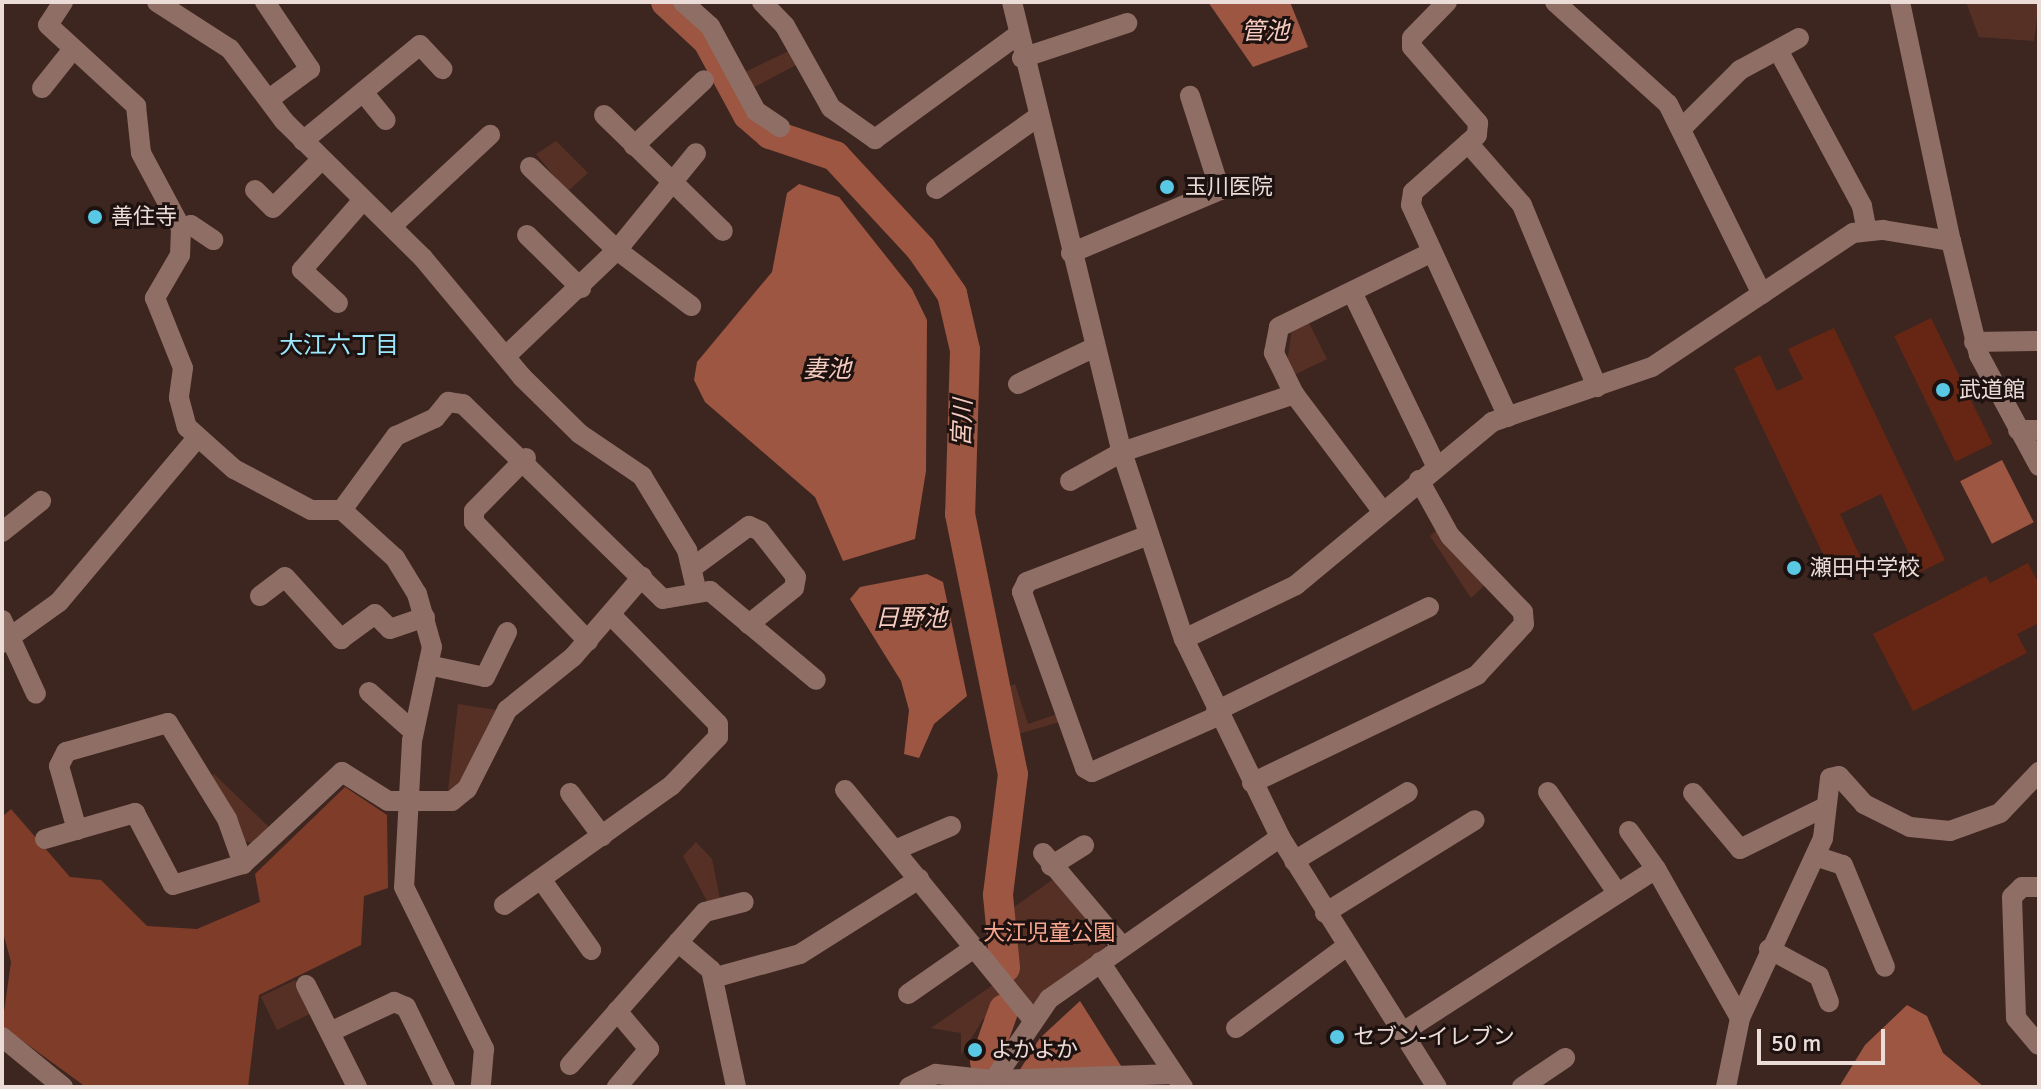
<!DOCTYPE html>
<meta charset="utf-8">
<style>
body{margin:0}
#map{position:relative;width:2041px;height:1089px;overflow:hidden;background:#3d2620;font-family:Signika,"Noto Sans JP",sans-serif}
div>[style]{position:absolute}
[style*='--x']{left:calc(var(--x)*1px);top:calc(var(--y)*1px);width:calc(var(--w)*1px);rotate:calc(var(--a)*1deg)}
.green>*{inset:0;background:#573025;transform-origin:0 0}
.forest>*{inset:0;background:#7f3c29}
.water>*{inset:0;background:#9d5642;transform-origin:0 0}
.river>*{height:30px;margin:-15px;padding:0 15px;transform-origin:15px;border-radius:15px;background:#9d5642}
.building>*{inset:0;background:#672613;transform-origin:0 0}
.minor>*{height:20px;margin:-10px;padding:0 10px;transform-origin:10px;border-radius:10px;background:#8f6e65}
.dots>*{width:22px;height:22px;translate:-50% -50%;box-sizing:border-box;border:4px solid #1d120f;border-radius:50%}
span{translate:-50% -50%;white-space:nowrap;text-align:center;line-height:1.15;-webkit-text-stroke:6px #1d120f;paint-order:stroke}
.poi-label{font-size:22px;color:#ecdcd8}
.left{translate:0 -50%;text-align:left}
.park-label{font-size:22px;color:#f8a68f}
.water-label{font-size:24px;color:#f7ccc0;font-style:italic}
.neighbourhood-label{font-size:24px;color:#9be7fc}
.frame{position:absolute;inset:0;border:4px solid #ecdcd8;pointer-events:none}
.scale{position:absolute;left:1757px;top:1029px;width:128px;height:36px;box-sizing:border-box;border:4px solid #ecdcd8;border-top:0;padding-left:10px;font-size:24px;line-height:28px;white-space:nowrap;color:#ecdcd8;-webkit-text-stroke:6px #1d120f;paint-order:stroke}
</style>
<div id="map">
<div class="green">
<div style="clip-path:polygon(1966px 2px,2039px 2px,2034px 41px,1979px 37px)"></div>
<div style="clip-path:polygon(791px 50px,798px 64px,749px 90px,745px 72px)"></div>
<div style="clip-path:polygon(556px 141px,588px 173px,567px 192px,536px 154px)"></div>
<div style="clip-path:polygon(1309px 323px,1327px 359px,1294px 375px,1287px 364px,1292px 329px)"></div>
<div style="clip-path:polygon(1437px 530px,1487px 583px,1471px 598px,1430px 536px)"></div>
<div style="clip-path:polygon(1015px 684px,1028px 724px,1060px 713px,1063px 721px,1012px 736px,998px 690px)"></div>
<div style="clip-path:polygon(458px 704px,496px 710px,460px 784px,448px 791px)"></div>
<div style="clip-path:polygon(214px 774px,272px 830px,256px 844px,244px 841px,209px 778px)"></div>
<div style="clip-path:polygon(696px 842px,712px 859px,720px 899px,708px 903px,683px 856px)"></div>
<div style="clip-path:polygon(1052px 880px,1076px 898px,1106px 946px,1033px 1004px,1009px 977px,1006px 913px)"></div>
<div style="left:295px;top:980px;width:37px;height:38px;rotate:64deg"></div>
<div style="clip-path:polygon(993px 985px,1001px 994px,996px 1021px,983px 1019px,961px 1055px,961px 1033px,931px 1028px)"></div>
</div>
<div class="forest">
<div style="clip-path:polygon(345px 787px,387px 815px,388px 888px,364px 896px,361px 945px,259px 995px,248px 1087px,86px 1087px,2px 1026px,11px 962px,2px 929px,2px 817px,11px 809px,70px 877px,101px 880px,147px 926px,197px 929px,260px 902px,255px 874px)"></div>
</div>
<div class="water">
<div style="clip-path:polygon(1208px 2px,1290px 2px,1308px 47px,1253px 67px)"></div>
<div style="clip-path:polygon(799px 184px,839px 197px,912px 289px,927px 320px,926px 471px,915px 539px,843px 561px,815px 497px,705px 402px,694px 380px,697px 362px,772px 272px,787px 193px)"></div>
<div style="left:2002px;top:460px;width:70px;height:47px;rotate:63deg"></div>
<div style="clip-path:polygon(927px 574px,943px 582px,967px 696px,934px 724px,919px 758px,904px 754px,909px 710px,901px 681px,850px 599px,860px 587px)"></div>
<div style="clip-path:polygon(1080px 1001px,1123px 1069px,1019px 1071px,1040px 1038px)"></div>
<div style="clip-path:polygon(1907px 1005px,1927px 1016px,1943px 1053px,1984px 1087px,1839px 1087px,1865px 1045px)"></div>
</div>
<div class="river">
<div style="--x:666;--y:2;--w:57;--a:42.9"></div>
<div style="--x:708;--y:41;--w:84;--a:61.6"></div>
<div style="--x:748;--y:115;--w:29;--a:41"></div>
<div style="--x:770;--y:134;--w:69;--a:18.7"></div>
<div style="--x:835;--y:156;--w:127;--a:47.2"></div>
<div style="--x:921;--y:249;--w:55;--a:55.4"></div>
<div style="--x:952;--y:294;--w:57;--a:76.9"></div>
<div style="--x:965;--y:350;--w:164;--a:91.7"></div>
<div style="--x:960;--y:514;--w:265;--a:78.5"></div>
<div style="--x:1013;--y:774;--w:122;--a:97.1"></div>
<div style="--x:998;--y:895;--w:73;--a:84.5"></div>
<div style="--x:985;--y:1062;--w:56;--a:-70.3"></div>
</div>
<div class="building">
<div style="left:1931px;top:318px;width:140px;height:41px;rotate:64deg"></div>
<div style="clip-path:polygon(1834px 328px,1945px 560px,1918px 573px,1881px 494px,1840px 514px,1865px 567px,1836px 581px,1734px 368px,1760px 355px,1777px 391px,1803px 379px,1788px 349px)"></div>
<div style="clip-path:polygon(2028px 563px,2039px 584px,2039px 623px,2017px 634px,2027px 653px,1913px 711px,1873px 634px,1986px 576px,1990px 583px)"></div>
</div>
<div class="minor">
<div style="--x:63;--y:2;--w:27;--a:123"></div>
<div style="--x:48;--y:25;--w:120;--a:42.6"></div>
<div style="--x:136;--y:106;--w:47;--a:83.9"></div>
<div style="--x:141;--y:153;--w:85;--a:61.9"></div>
<div style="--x:181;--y:228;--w:27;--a:92"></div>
<div style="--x:180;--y:255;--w:50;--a:120.2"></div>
<div style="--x:155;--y:298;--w:75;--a:68.2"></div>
<div style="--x:183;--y:368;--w:30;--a:98"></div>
<div style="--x:179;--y:398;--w:30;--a:75"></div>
<div style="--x:187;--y:427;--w:63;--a:41.8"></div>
<div style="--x:234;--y:469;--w:87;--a:28"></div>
<div style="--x:311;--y:510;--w:31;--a:0"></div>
<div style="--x:342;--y:510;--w:72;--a:42.2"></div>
<div style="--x:395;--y:558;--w:42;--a:58.6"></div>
<div style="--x:417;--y:594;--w:55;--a:74.2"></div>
<div style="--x:432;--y:647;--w:96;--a:102"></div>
<div style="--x:412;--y:741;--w:146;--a:93.1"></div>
<div style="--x:404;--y:887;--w:181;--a:63.7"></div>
<div style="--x:484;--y:1049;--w:38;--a:95"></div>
<div style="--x:157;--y:2;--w:87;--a:32.8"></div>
<div style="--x:230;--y:49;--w:90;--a:53.1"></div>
<div style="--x:284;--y:121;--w:195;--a:44.6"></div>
<div style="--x:423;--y:258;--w:155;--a:50.2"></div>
<div style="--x:522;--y:377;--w:81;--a:44.5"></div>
<div style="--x:580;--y:434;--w:75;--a:34.1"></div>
<div style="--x:642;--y:476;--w:87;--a:58.7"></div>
<div style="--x:687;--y:550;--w:44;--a:76.9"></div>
<div style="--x:265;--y:2;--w:81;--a:56.1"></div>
<div style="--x:310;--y:69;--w:47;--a:143.6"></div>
<div style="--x:683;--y:2;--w:36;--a:42"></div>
<div style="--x:710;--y:26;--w:97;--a:61.6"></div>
<div style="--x:756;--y:111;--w:29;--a:34"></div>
<div style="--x:762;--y:2;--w:33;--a:46"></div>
<div style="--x:785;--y:26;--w:94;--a:60.7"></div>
<div style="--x:831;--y:108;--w:54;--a:35.2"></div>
<div style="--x:875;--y:139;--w:178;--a:-36.1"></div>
<div style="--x:1012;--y:2;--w:463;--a:76.3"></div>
<div style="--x:1122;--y:452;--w:197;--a:71.7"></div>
<div style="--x:1184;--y:639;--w:220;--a:64.1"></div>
<div style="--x:1280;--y:837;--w:295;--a:57.9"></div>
<div style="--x:1447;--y:2;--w:50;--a:134.2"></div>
<div style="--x:1412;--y:38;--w:9;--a:90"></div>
<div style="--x:1412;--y:47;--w:101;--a:49"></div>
<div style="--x:1478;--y:123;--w:12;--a:95"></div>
<div style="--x:1477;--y:135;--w:86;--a:138.3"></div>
<div style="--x:1413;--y:192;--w:13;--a:99"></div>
<div style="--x:1411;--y:205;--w:233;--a:65.4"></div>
<div style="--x:1555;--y:2;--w:152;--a:42.1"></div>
<div style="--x:1668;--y:104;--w:212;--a:63.7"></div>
<div style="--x:1900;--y:2;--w:244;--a:78"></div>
<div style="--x:1778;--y:50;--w:177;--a:61.7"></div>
<div style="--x:1862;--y:206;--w:25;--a:79"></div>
<div style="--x:1022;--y:58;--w:111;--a:-18.4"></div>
<div style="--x:42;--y:88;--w:50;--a:-51.5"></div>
<div style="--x:363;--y:92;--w:36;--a:51"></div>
<div style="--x:604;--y:115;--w:166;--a:44.3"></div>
<div style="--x:1683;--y:127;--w:81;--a:-45"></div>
<div style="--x:1740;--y:70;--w:67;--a:-28.5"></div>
<div style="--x:303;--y:141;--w:151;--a:-39.4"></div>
<div style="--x:420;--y:45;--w:33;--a:47"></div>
<div style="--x:1468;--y:143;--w:82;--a:48.9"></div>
<div style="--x:1522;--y:205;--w:197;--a:67.6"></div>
<div style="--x:634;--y:146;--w:96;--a:-43.3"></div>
<div style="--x:530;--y:167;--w:120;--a:43.7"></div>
<div style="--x:617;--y:250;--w:93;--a:37.1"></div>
<div style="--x:936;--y:189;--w:126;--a:-35.3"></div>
<div style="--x:255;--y:190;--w:25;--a:45"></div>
<div style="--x:273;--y:208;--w:68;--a:-45"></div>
<div style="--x:392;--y:226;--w:134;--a:-42.9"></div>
<div style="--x:181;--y:228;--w:10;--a:-17"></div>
<div style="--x:191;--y:225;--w:27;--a:34"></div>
<div style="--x:527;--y:235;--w:76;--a:44.5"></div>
<div style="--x:1071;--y:253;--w:162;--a:-22.9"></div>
<div style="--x:1220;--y:190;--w:99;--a:-107.7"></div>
<div style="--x:1352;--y:292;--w:193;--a:64.2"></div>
<div style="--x:338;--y:303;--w:49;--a:-137.5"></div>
<div style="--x:302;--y:270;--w:93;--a:-48.9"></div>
<div style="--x:1974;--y:342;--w:65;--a:-0.9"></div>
<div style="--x:506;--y:356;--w:153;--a:-43.7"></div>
<div style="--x:617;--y:250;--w:125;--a:-50.8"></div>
<div style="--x:1018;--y:384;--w:85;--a:-25.7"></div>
<div style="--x:2018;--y:430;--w:21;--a:0"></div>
<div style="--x:526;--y:458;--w:74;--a:134.5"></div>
<div style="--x:474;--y:511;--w:11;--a:90"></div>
<div style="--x:474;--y:522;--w:165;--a:46.2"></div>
<div style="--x:1070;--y:481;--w:60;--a:-29.1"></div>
<div style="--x:1122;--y:452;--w:182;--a:-18.6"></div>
<div style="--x:342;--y:510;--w:92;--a:-53.9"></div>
<div style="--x:396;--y:436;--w:43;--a:-24.8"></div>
<div style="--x:435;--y:418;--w:21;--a:-51"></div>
<div style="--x:448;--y:402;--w:15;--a:8"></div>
<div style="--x:463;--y:404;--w:279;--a:44.3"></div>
<div style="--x:663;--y:599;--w:48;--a:-9.7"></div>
<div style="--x:710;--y:591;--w:138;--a:40"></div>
<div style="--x:1383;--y:512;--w:148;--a:-127"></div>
<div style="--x:1294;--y:394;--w:46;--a:-116"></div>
<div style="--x:1274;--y:353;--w:26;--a:-79"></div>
<div style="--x:1279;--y:327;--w:170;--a:-26.1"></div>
<div style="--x:2;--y:532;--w:50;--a:-38.5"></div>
<div style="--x:1146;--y:536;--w:128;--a:158.9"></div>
<div style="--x:1027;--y:582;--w:11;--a:117"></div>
<div style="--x:1022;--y:592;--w:187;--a:70.3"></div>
<div style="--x:1085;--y:768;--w:8;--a:30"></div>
<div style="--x:1092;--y:772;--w:138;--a:-24"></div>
<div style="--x:692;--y:568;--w:71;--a:-36.4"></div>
<div style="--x:749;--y:526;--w:12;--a:24"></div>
<div style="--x:760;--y:531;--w:58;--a:52"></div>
<div style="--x:796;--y:577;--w:11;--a:100"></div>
<div style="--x:794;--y:588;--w:58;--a:141.3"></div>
<div style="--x:260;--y:596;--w:31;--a:-37"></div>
<div style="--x:285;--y:577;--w:84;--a:47.9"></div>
<div style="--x:341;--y:639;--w:42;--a:-36.3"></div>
<div style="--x:375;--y:614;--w:21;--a:45"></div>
<div style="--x:390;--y:629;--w:37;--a:-19"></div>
<div style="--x:2;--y:620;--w:81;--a:65.3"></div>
<div style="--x:1184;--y:639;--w:124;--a:-25.7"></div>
<div style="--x:1296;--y:585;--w:255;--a:-39.7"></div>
<div style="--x:1492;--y:422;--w:169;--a:-19"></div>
<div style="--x:1652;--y:367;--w:242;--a:-33.7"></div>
<div style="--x:1853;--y:233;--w:30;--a:-6"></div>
<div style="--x:1883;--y:230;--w:69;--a:9.2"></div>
<div style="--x:1951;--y:241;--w:117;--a:76.2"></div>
<div style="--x:1979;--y:355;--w:126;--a:61.6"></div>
<div style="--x:2;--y:643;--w:70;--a:-35.7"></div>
<div style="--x:59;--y:602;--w:214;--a:-49.9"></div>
<div style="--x:428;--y:665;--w:58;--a:11.9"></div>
<div style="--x:485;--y:677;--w:50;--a:-63.9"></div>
<div style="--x:369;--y:692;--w:59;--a:41.6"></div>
<div style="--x:1216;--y:711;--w:237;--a:-26"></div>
<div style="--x:1252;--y:783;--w:250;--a:-25.6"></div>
<div style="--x:1477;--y:675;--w:69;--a:-47.3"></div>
<div style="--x:1524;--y:624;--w:12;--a:-95"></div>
<div style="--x:1523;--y:612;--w:105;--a:-133.8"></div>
<div style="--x:1450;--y:536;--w:64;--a:-119"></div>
<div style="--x:845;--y:790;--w:293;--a:50.7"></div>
<div style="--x:1548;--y:792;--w:120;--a:55.5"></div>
<div style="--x:570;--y:793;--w:54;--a:53.3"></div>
<div style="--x:1693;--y:793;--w:73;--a:50"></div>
<div style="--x:1740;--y:849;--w:90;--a:-26.3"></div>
<div style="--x:77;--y:830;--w:66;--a:-105.7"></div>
<div style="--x:59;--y:766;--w:16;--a:-63"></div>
<div style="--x:66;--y:752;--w:106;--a:-15.9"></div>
<div style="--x:168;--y:723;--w:113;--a:58.4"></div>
<div style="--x:227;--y:819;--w:48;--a:70.4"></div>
<div style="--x:1629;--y:831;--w:47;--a:54.6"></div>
<div style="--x:45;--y:839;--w:94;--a:-16.1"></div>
<div style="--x:135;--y:813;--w:81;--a:62.2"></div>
<div style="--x:173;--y:885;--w:73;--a:-16.7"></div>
<div style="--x:243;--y:864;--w:135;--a:-42.9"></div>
<div style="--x:342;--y:772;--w:54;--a:32.2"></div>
<div style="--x:388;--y:801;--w:64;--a:0"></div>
<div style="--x:452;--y:801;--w:19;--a:-39"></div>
<div style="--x:467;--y:789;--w:89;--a:-63.1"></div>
<div style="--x:507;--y:710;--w:85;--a:-38.8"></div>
<div style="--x:573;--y:657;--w:106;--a:-49.2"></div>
<div style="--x:895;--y:850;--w:61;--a:-23.2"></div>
<div style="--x:1043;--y:853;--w:122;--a:49.7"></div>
<div style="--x:1815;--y:856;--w:29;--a:18"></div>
<div style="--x:1843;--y:865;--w:110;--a:67.6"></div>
<div style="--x:1294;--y:861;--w:133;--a:-31.2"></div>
<div style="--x:1051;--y:866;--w:39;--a:-32"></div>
<div style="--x:541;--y:879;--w:87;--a:54.8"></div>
<div style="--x:2039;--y:887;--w:17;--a:180"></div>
<div style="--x:2022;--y:887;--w:14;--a:135"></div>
<div style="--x:2012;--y:897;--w:121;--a:88.1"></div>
<div style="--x:2016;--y:1018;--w:35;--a:50"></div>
<div style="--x:504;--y:905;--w:205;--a:-35.5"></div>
<div style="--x:671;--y:786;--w:68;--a:-46.2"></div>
<div style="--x:718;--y:737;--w:13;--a:-90"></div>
<div style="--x:718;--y:724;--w:153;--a:-134.5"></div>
<div style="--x:1325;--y:913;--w:176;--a:-31.8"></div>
<div style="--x:678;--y:942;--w:43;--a:40.3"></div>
<div style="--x:711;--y:970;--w:120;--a:77.9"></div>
<div style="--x:1769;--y:949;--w:57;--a:28.4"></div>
<div style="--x:1819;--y:976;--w:28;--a:69"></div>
<div style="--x:1100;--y:962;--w:150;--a:56.4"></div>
<div style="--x:713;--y:978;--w:90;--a:-15.4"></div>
<div style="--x:800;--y:954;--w:141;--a:-32.2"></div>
<div style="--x:306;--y:985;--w:114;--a:63.4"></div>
<div style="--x:908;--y:994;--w:80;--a:-34.9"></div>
<div style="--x:617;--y:1011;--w:50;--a:49.9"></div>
<div style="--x:649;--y:1049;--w:50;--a:130.1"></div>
<div style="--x:1236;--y:1028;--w:138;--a:-36.5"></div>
<div style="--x:1406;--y:1030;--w:297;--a:-32.8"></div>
<div style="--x:1656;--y:869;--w:171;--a:60.6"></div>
<div style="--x:330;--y:1032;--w:71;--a:-25.1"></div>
<div style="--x:394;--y:1002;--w:13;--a:23"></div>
<div style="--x:406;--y:1007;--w:89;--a:64"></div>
<div style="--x:2;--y:1037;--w:79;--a:39.3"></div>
<div style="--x:570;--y:1065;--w:204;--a:-48.6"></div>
<div style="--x:705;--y:912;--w:40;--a:-14.4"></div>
<div style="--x:909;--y:1087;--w:30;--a:-26"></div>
<div style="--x:936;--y:1074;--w:57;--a:6"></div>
<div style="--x:993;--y:1080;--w:181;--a:-1.9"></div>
<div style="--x:989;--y:1087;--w:107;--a:-55.7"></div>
<div style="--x:1049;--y:999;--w:282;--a:-35"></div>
<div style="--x:1522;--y:1087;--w:52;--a:-34"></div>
<div style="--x:1726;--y:1087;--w:70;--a:-78.5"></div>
<div style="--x:1740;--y:1018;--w:198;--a:-65.2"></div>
<div style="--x:1823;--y:838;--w:60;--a:-83.3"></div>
<div style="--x:1830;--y:778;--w:9;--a:-13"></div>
<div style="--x:1839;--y:776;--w:38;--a:48"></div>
<div style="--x:1864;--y:804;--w:51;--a:26.6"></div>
<div style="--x:1910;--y:827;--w:40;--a:5.7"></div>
<div style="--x:1950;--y:831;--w:53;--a:-19.8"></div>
<div style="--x:2000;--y:813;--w:57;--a:-46.4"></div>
</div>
<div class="dots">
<div style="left:1167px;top:187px;background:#58c8e4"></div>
<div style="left:95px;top:217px;background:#58c8e4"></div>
<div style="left:1943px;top:390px;background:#58c8e4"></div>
<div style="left:1794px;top:568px;background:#58c8e4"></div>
<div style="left:1337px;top:1037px;background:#58c8e4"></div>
<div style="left:975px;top:1050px;background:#58c8e4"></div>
</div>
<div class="poi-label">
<span class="left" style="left:1185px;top:187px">玉川医院</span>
<span class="left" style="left:111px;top:217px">善住寺</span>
<span class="left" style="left:1959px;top:390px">武道館</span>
<span class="left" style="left:1810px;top:568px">瀬田中学校</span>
<span class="left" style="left:1353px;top:1037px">セブン-イレブン</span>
<span class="left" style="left:991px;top:1050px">よかよか</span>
</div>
<div class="park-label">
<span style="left:1049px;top:933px">大江児童公園</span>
</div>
<div class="water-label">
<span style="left:1265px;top:32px">管池</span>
<span style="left:827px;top:370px">妻池</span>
<span style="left:963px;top:423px;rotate:-88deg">宮川</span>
<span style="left:911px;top:619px">日野池</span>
</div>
<div class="neighbourhood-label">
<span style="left:339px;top:346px">大江六丁目</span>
</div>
<div class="frame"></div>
<div class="scale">50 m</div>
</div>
